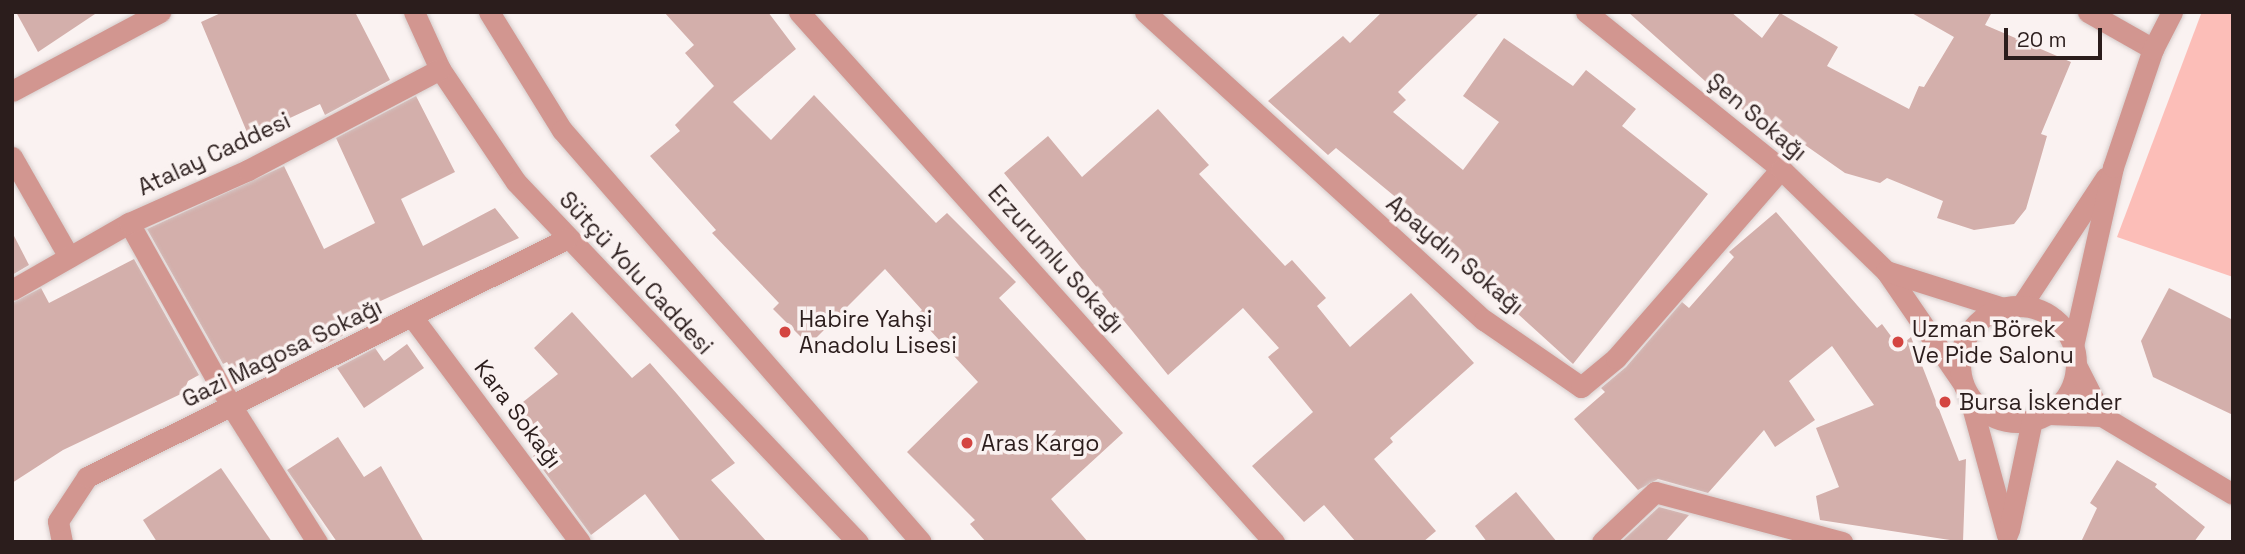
<!DOCTYPE html>
<meta charset="utf-8">
<style>
body{margin:0}
#map{position:relative;width:2245px;height:554px;overflow:hidden;background:#faf2f1;font-family:"Space Grotesk",sans-serif}
div>[style]{position:absolute}
[style*='--x']{left:calc(var(--x)*1px);top:calc(var(--y)*1px);width:calc(var(--w)*1px);rotate:calc(var(--a)*1deg)}
.green>*{inset:0;background:#fcbeb8}
.building>*{inset:0;background:#d3afab}
.roads{filter:drop-shadow(0 0 2px #d5cccb) drop-shadow(0 0 2px #d5cccb)}
.minor>*{height:21px;margin:-10.5px;padding:0 10.5px;transform-origin:10.5px;border-radius:10.5px;background:#d29690}
.minor>.ring{margin:-10.5px;padding:0;box-sizing:content-box;background:none;border:21px solid #d29690;border-radius:50%}
.dots>*{width:19px;height:19px;translate:-50% -50%;box-sizing:border-box;border:4px solid #faf2f1;border-radius:50%}
span{translate:-50% -50%;white-space:nowrap;text-align:center;line-height:1.15;-webkit-text-stroke:7px #faf2f1;paint-order:stroke}
.street-label{font-size:23px;color:#2b1d1c}
.poi-label{font-size:23px;color:#2b1d1c}
.left{translate:0 -50%;text-align:left}
.frame{position:absolute;inset:0;border:14px solid #2b1d1c;pointer-events:none}
.scale{position:absolute;left:2004px;top:28px;width:98px;height:32px;box-sizing:border-box;border:4px solid #2b1d1c;border-top:0;padding-left:9px;font-size:21px;line-height:24px;white-space:nowrap;color:#2b1d1c;-webkit-text-stroke:5px #faf2f1;paint-order:stroke}
</style>
<div id="map">
<div class="green">
<div style="clip-path:polygon(2233px 12px,2233px 277px,2117px 237px,2201px 14px)"></div>
</div>
<div class="building">
<div style="clip-path:polygon(16px 12px,98px 12px,38px 52px)"></div>
<div style="clip-path:polygon(223px 12px,355px 12px,390px 80px,325px 115px,320px 104px,249px 137px,201px 22px)"></div>
<div style="clip-path:polygon(664px 12px,768px 12px,796px 49px,733px 102px,771px 140px,814px 95px,936px 223px,947px 213px,1016px 282px,999px 298px,1123px 433px,1051px 499px,1088px 542px,986px 542px,970px 524px,975px 520px,907px 452px,978px 382px,916px 315px,922px 310px,885px 269px,809px 345px,773px 309px,779px 303px,712px 233px,716px 230px,650px 156px,680px 131px,675px 125px,714px 86px,685px 53px,694px 45px)"></div>
<div style="clip-path:polygon(1382px 12px,1480px 12px,1398px 92px,1406px 100px,1393px 112px,1463px 170px,1499px 122px,1463px 96px,1504px 38px,1573px 86px,1586px 70px,1636px 109px,1622px 126px,1708px 194px,1573px 364px,1428px 232px,1432px 227px,1336px 148px,1328px 155px,1268px 101px,1343px 36px,1350px 43px)"></div>
<div style="clip-path:polygon(1628px 12px,1731px 12px,1762px 38px,1780px 13px,1838px 47px,1827px 66px,1909px 109px,1919px 86px,1924px 87px,1954px 37px,1910px 12px,1992px 12px,1985px 25px,2071px 62px,2041px 134px,2047px 136px,2026px 209px,2014px 224px,1974px 230px,1937px 218px,1943px 201px,1887px 178px,1880px 183px,1845px 173px,1785px 131px,1783px 135px,1724px 98px)"></div>
<div style="clip-path:polygon(416px 96px,455px 172px,401px 199px,423px 246px,495px 208px,519px 238px,352px 314px,360px 327px,322px 346px,319px 341px,240px 384px,227px 362px,223px 364px,147px 229px,284px 166px,324px 249px,375px 223px,336px 138px)"></div>
<div style="clip-path:polygon(1158px 109px,1209px 165px,1199px 174px,1285px 266px,1292px 260px,1326px 298px,1317px 306px,1350px 347px,1411px 293px,1474px 363px,1390px 438px,1393px 442px,1374px 459px,1436px 531px,1423px 542px,1356px 542px,1324px 505px,1304px 522px,1252px 466px,1313px 412px,1268px 357px,1279px 348px,1243px 308px,1168px 375px,1004px 173px,1048px 136px,1082px 177px)"></div>
<div style="clip-path:polygon(1776px 212px,1877px 328px,1882px 324px,1899px 347px,1911px 337px,1959px 461px,1966px 459px,1963px 542px,1820px 520px,1816px 496px,1839px 487px,1816px 428px,1874px 405px,1832px 346px,1789px 381px,1815px 420px,1775px 447px,1764px 430px,1708px 493px,1658px 479px,1638px 490px,1574px 419px,1605px 392px,1601px 388px,1626px 367px,1682px 302px,1689px 308px,1734px 257px,1729px 252px)"></div>
<div style="clip-path:polygon(12px 232px,29px 265px,12px 275px)"></div>
<div style="clip-path:polygon(134px 259px,199px 375px,188px 381px,183px 393px,63px 450px,12px 483px,12px 303px,41px 288px,49px 303px)"></div>
<div style="clip-path:polygon(2169px 288px,2233px 320px,2233px 415px,2153px 377px,2141px 341px)"></div>
<div style="clip-path:polygon(572px 312px,632px 378px,650px 363px,677px 394px,735px 463px,711px 480px,767px 542px,681px 542px,645px 494px,591px 535px,533px 456px,549px 444px,518px 406px,558px 374px,534px 348px)"></div>
<div style="clip-path:polygon(407px 344px,424px 368px,364px 408px,337px 368px,375px 348px,384px 361px)"></div>
<div style="clip-path:polygon(338px 437px,364px 477px,381px 466px,424px 542px,337px 542px,287px 470px)"></div>
<div style="clip-path:polygon(2117px 460px,2157px 484px,2155px 487px,2205px 527px,2194px 542px,2081px 542px,2097px 508px,2090px 503px)"></div>
<div style="clip-path:polygon(221px 468px,272px 542px,157px 542px,143px 520px)"></div>
<div style="clip-path:polygon(1516px 492px,1557px 542px,1487px 542px,1475px 526px)"></div>
<div style="clip-path:polygon(1659px 507px,1689px 515px,1665px 542px,1621px 542px)"></div>
</div>
<div class="roads">
<div class="minor">
<div style="--x:414;--y:12;--w:63;--a:65.5"></div>
<div style="--x:440;--y:69;--w:136;--a:56.1"></div>
<div style="--x:516;--y:182;--w:497;--a:46.5"></div>
<div style="--x:489;--y:12;--w:139;--a:58.3"></div>
<div style="--x:562;--y:130;--w:546;--a:48.93"></div>
<div style="--x:799;--y:12;--w:712;--a:48.13"></div>
<div style="--x:1145;--y:12;--w:458;--a:42.3"></div>
<div style="--x:1484;--y:320;--w:118;--a:34.6"></div>
<div style="--x:1581;--y:387;--w:45;--a:-39.6"></div>
<div style="--x:1616;--y:358;--w:251;--a:-48.9"></div>
<div style="--x:1586;--y:12;--w:250;--a:38.8"></div>
<div style="--x:1781;--y:169;--w:146;--a:44.2"></div>
<div style="--x:1886;--y:271;--w:135;--a:55.6"></div>
<div style="--x:2088;--y:12;--w:75;--a:29.6"></div>
<div style="--x:12;--y:91;--w:168;--a:-28.1"></div>
<div style="--x:12;--y:157;--w:115;--a:60.3"></div>
<div style="--x:129;--y:223;--w:211;--a:60.8"></div>
<div style="--x:232;--y:407;--w:160;--a:57.8"></div>
<div style="--x:1886;--y:271;--w:123;--a:17.5"></div>
<div style="--x:12;--y:290;--w:135;--a:-29.8"></div>
<div style="--x:129;--y:223;--w:130;--a:-24"></div>
<div style="--x:248;--y:170;--w:217;--a:-27.7"></div>
<div style="--x:2021;--y:306;--w:154;--a:-56.6"></div>
<div class="ring" style="left:1960px;top:306px;width:95px;height:95px"></div>
<div style="--x:413;--y:318;--w:279;--a:53.3"></div>
<div style="--x:2073;--y:346;--w:183;--a:-77.4"></div>
<div style="--x:2113;--y:167;--w:125;--a:-71.3"></div>
<div style="--x:2153;--y:49;--w:42;--a:-62.8"></div>
<div style="--x:2076;--y:365;--w:57;--a:63"></div>
<div style="--x:1970;--y:399;--w:141;--a:74.8"></div>
<div style="--x:2049;--y:414;--w:53;--a:2.2"></div>
<div style="--x:2102;--y:416;--w:152;--a:30.8"></div>
<div style="--x:2009;--y:530;--w:112;--a:-78.2"></div>
<div style="--x:62;--y:542;--w:21;--a:-101"></div>
<div style="--x:58;--y:521;--w:53;--a:-56.6"></div>
<div style="--x:87;--y:477;--w:535;--a:-26.42"></div>
<div style="--x:1602;--y:542;--w:73;--a:-43.3"></div>
<div style="--x:1655;--y:492;--w:194;--a:15"></div>
</div>
</div>
<div class="dots">
<div style="left:785px;top:332px;background:#d44541"></div>
<div style="left:1898px;top:342px;background:#d44541"></div>
<div style="left:1945px;top:402px;background:#d44541"></div>
<div style="left:967px;top:443px;background:#d44541"></div>
</div>
<div class="street-label">
<span style="left:1757px;top:117px;rotate:40deg">Şen Sokağı</span>
<span style="left:214px;top:154px;rotate:-25deg">Atalay Caddesi</span>
<span style="left:1455px;top:255px;rotate:40deg">Apaydın Sokağı</span>
<span style="left:1056px;top:259px;rotate:48deg">Erzurumlu Sokağı</span>
<span style="left:636px;top:273px;rotate:47deg">Sütçü Yolu Caddesi</span>
<span style="left:282px;top:353px;rotate:-26deg">Gazi Magosa Sokağı</span>
<span style="left:518px;top:414px;rotate:53deg">Kara Sokağı</span>
</div>
<div class="poi-label">
<span class="left" style="left:799px;top:332px">Habire Yahşi<br>Anadolu Lisesi</span>
<span class="left" style="left:1912px;top:342px">Uzman Börek<br>Ve Pide Salonu</span>
<span class="left" style="left:1959px;top:402px">Bursa İskender</span>
<span class="left" style="left:981px;top:443px">Aras Kargo</span>
</div>
<div class="frame"></div>
<div class="scale">20 m</div>
</div>
